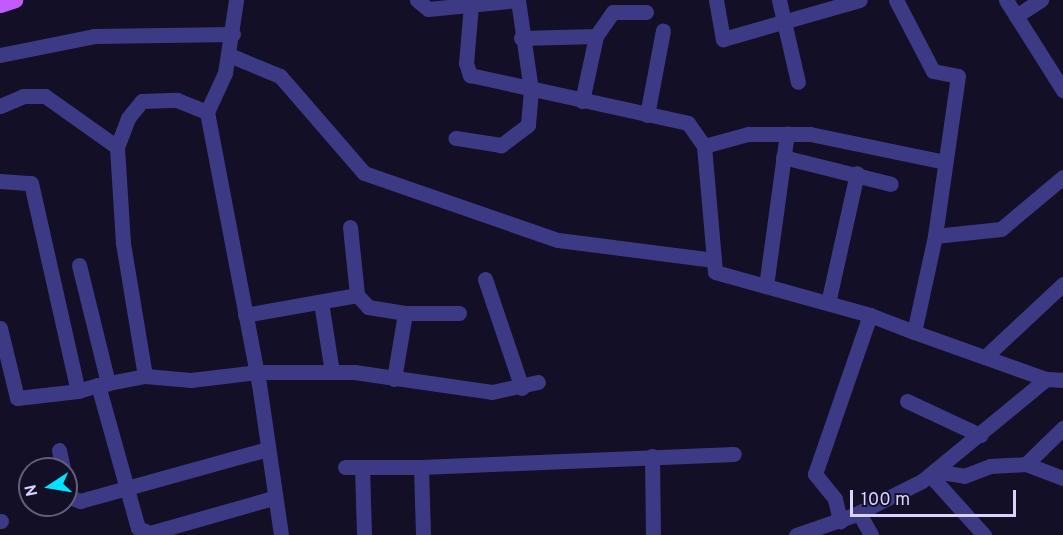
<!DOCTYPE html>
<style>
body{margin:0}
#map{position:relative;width:1063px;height:535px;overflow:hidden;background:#130f26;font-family:Overpass,sans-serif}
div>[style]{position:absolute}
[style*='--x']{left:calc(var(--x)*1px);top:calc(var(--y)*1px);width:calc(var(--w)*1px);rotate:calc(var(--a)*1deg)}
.minor>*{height:15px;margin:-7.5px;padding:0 7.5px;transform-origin:7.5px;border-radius:7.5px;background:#3d3a85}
.major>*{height:15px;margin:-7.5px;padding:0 7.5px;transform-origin:7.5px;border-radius:7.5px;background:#c25bff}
span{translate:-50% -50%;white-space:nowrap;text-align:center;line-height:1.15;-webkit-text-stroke:5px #130f26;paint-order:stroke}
.north{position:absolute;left:18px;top:457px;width:60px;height:60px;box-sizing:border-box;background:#130f26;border:2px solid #625e7d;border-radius:50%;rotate:258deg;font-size:16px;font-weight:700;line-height:24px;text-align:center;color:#d9d4ff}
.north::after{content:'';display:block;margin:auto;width:21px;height:27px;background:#00e5ff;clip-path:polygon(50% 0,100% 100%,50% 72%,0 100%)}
.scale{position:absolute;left:850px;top:490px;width:166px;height:27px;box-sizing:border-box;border:3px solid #d9d4ff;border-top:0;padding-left:8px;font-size:18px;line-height:21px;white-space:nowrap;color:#d9d4ff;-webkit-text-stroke:4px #130f26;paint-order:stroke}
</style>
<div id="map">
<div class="minor">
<div style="--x:417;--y:0;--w:14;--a:39"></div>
<div style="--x:428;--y:9;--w:90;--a:-5.7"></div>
<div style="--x:518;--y:0;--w:91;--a:81.8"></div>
<div style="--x:531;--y:90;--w:35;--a:95"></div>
<div style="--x:528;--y:125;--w:34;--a:143"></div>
<div style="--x:501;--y:145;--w:46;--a:-171.2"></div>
<div style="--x:716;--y:0;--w:40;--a:80"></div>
<div style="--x:723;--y:39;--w:142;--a:-15.9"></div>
<div style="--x:779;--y:0;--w:84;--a:77"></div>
<div style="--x:896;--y:0;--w:80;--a:62.5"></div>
<div style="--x:933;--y:71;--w:25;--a:11"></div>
<div style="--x:958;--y:76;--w:162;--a:98.2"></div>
<div style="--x:935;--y:236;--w:66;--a:-6.1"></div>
<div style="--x:1001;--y:229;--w:81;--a:-40"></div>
<div style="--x:1006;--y:0;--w:107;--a:57.7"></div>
<div style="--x:471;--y:5;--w:58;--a:94.9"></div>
<div style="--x:466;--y:63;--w:13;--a:72"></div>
<div style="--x:470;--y:75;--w:223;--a:12.4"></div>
<div style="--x:688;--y:123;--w:28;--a:55"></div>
<div style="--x:704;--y:146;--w:126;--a:85"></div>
<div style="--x:715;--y:272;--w:161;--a:15.5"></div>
<div style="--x:870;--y:315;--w:168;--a:109.1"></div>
<div style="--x:815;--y:474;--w:32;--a:51"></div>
<div style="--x:835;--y:499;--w:23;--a:77"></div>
<div style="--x:1016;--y:16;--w:30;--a:-33"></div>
<div style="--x:521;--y:38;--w:75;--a:-1.5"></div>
<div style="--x:596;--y:36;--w:29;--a:-55"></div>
<div style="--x:613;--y:12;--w:33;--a:0"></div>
<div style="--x:0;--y:55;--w:96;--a:-11.4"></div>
<div style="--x:94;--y:36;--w:139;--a:-0.8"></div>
<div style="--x:229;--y:55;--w:55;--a:22.4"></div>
<div style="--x:280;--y:76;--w:128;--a:49.1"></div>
<div style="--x:364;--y:173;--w:205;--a:19.1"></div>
<div style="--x:558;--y:240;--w:157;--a:7.3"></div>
<div style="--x:582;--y:101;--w:66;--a:-77.8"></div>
<div style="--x:0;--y:106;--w:25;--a:-23"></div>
<div style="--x:23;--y:96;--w:22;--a:0"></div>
<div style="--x:45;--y:96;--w:88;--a:35.3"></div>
<div style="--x:207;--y:112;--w:43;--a:-65.2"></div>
<div style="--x:225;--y:73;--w:74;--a:-81.4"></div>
<div style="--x:647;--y:115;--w:86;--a:-79.3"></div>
<div style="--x:704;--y:146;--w:46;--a:-15.3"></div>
<div style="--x:748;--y:134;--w:62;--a:0"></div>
<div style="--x:810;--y:134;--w:138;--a:11.7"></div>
<div style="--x:783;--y:157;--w:111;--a:14"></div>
<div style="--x:0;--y:181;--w:31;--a:4"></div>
<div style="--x:31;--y:183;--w:213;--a:77.3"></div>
<div style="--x:78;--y:391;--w:21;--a:-17"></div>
<div style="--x:98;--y:385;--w:148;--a:74.4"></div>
<div style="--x:138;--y:528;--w:13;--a:23"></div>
<div style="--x:150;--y:533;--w:128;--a:-15.9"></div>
<div style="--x:350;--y:227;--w:68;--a:84.1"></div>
<div style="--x:935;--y:236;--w:98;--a:102.3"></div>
<div style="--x:914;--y:332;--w:140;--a:19.6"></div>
<div style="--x:79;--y:265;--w:122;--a:76.2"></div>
<div style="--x:485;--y:279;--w:115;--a:71.3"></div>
<div style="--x:766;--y:286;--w:154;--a:-82.2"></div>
<div style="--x:321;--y:302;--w:71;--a:81.1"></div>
<div style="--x:828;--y:303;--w:133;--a:-77.4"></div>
<div style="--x:245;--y:315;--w:114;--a:-10.1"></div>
<div style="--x:357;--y:295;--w:16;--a:47"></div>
<div style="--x:368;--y:307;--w:37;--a:9"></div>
<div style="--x:870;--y:315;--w:47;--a:21.1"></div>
<div style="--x:0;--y:328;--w:72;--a:76.3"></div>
<div style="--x:17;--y:398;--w:61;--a:-6.5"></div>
<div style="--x:985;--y:357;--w:107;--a:-43.1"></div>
<div style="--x:145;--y:376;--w:46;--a:5"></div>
<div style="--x:191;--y:380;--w:66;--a:-6.9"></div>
<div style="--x:257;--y:372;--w:97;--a:0"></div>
<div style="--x:354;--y:372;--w:139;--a:8.2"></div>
<div style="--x:492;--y:392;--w:47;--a:-12.3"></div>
<div style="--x:394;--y:379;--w:67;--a:-80.5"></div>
<div style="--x:405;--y:313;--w:54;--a:0"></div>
<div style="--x:98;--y:385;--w:48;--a:-10.8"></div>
<div style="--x:145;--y:376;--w:135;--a:-99.4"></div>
<div style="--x:123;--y:243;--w:96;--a:-93.6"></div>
<div style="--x:117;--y:147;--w:31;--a:-69"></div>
<div style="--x:128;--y:118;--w:22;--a:-51"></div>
<div style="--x:142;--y:101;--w:35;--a:-2"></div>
<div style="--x:177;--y:100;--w:32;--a:22"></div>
<div style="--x:207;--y:112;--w:277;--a:79.2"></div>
<div style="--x:259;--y:384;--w:153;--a:81.7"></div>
<div style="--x:907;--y:401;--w:81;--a:25"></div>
<div style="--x:59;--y:450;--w:19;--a:78"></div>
<div style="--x:652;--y:456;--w:79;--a:89.3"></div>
<div style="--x:1026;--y:464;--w:40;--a:21"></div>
<div style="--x:345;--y:467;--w:76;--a:0"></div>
<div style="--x:362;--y:467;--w:68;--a:88.3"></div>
<div style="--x:934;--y:471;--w:30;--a:9"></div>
<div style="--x:964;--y:476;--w:28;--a:-21"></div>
<div style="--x:990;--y:466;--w:36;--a:-3"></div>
<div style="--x:1026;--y:464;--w:52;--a:-44.2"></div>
<div style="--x:930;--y:475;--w:81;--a:48"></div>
<div style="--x:66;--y:483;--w:15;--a:74"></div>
<div style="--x:70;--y:497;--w:11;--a:22"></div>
<div style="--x:80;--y:501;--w:194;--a:-15.5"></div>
<div style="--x:859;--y:513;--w:25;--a:61"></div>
<div style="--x:0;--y:521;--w:1;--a:0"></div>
<div style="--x:423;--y:535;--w:68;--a:-91.7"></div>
<div style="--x:421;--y:467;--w:313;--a:-2.4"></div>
<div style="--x:796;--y:535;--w:61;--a:-19"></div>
<div style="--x:854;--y:515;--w:76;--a:-26.6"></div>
<div style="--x:922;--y:481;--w:161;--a:-39.4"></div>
<div style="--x:1046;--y:379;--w:17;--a:3"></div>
</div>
<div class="major">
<div style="--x:0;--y:5;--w:16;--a:-18"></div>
</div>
<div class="north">N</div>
<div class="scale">100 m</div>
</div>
